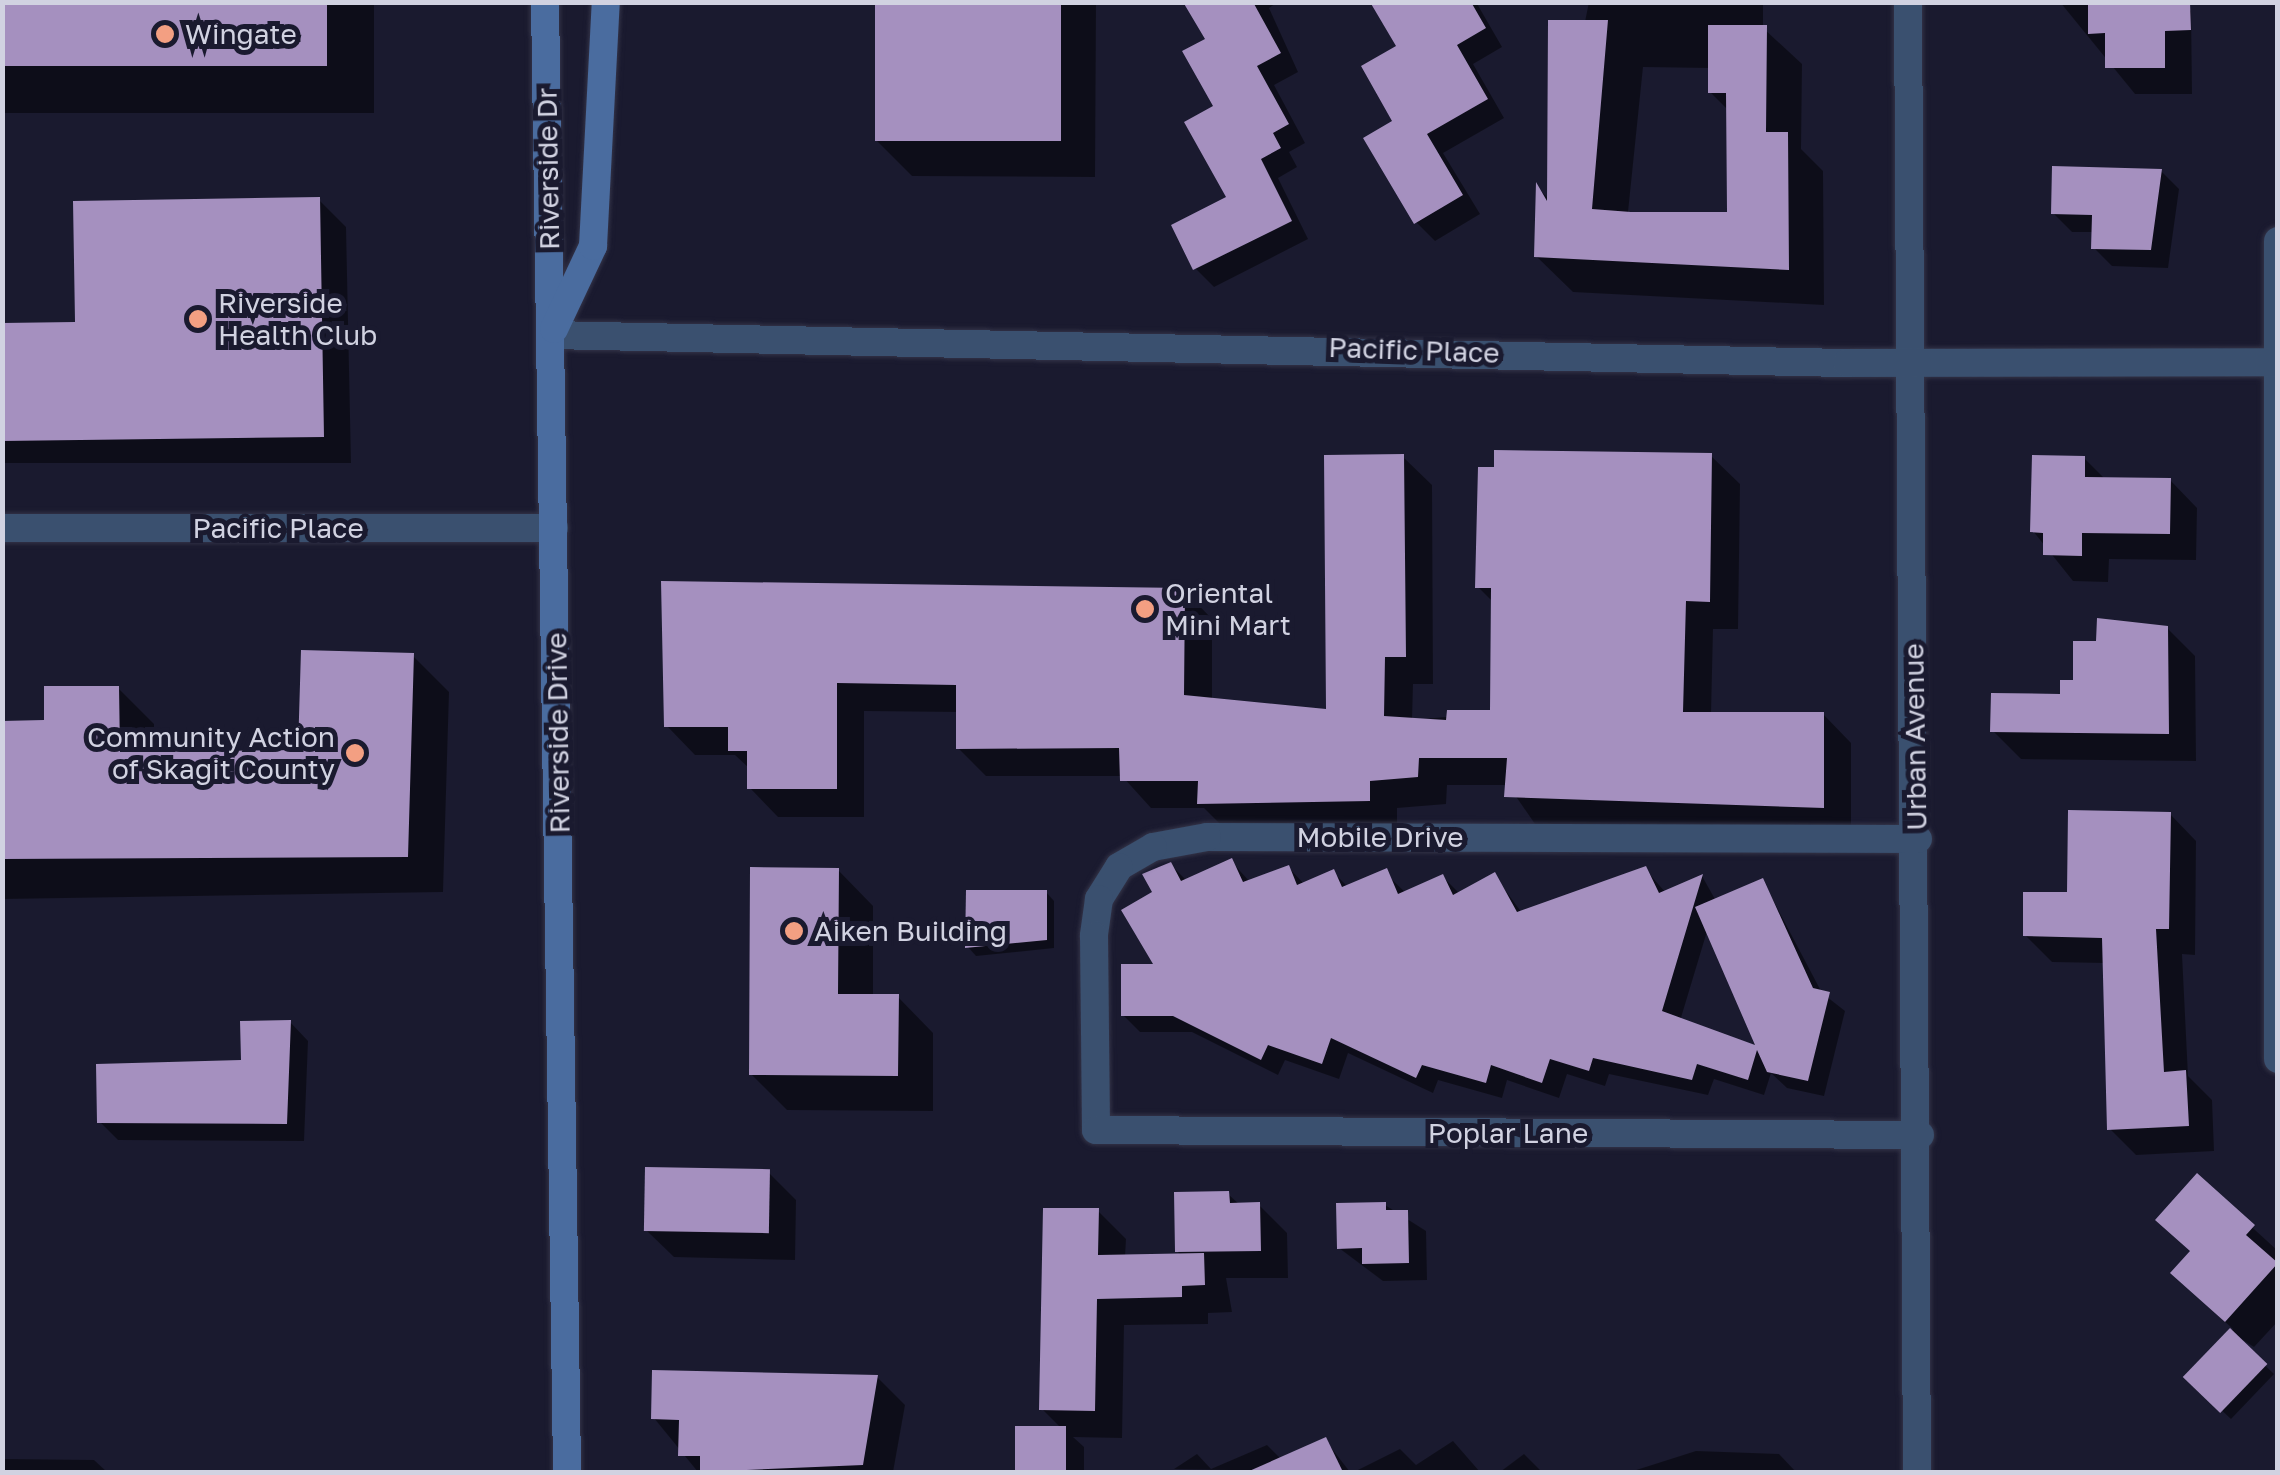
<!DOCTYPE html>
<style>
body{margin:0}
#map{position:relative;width:2280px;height:1475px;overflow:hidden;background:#1a1a2f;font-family:"Golos Text",sans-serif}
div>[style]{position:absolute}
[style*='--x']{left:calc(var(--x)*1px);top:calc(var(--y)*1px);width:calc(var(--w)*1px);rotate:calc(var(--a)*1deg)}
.shadow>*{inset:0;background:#0007;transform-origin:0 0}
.building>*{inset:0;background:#a590bf;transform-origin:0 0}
.roads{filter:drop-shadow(0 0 2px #343448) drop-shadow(0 0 2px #343448)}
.minor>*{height:28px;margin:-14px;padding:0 14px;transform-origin:14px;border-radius:14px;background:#3a506f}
.secondary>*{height:28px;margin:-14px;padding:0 14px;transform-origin:14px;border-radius:14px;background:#4a6c9f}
.dots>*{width:28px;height:28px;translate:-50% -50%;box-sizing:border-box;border:5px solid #1a1a2f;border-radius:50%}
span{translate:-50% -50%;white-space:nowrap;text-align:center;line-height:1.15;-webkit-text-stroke:10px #1a1a2f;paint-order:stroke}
.poi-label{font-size:28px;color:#d1d2e1}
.left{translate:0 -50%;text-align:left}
.right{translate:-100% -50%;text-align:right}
.street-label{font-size:28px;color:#d1d2e1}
.frame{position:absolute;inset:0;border:5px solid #d1d2e1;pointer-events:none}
</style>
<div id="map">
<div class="shadow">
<div style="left:2px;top:2px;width:372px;height:111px"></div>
<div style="clip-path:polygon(877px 2px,1096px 2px,1095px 177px,912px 176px,876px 140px)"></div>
<div style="clip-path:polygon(1186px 2px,1278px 2px,1269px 8px,1298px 72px,1274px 85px,1305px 143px,1289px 152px,1297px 167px,1278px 178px,1308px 239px,1214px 287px,1195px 268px,1229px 198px,1208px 40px)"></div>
<div style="clip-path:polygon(1372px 2px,1476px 2px,1502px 47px,1473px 64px,1504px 118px,1443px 153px,1480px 214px,1435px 241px,1416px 222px,1396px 121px,1399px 47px)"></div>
<div style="clip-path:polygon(evenodd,1589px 2px,1763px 2px,1763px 28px,1802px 64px,1801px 149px,1823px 171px,1824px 305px,1573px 292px,1536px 256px,1538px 188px,1549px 199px,1589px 2px,1643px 67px,1710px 68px,1710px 92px,1729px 111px,1729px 214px,1628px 212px,1643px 67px)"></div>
<div style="clip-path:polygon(2060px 2px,2182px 2px,2191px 11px,2192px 94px,2135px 94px)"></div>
<div style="clip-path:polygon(2161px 171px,2179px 189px,2168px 268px,2112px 266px,2094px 248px,2094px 232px,2072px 232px,2054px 214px)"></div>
<div style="clip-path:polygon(319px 200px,346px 227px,351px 463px,2px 463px,2px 326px,78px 325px)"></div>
<div style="clip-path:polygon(1711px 456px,1740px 484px,1738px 629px,1713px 629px,1711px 714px,1823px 714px,1851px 743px,1851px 836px,1535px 824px,1508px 785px,1447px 785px,1446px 804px,1397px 808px,1397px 828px,1228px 832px,1204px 808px,1151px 808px,1122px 776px,986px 776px,958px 748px,959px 712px,864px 711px,864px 817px,778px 817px,750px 788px,750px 769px,735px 755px,695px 755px,667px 726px,1184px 590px,1212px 619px,1212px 700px,1328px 712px,1403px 457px,1432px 485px,1433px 684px,1413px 684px,1412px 720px,1492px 713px,1494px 603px,1478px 587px)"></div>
<div style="clip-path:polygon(2084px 458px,2105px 479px,2170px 480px,2197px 508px,2196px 560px,2109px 559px,2108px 582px,2073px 581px,2033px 531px)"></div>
<div style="clip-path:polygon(2167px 628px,2195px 656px,2196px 761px,2021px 759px,1993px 731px,2063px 696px,2099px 644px)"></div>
<div style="clip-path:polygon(413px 656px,449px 692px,443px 892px,2px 899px,2px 723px,46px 723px,118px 688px,154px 724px,154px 754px,301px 752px)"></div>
<div style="clip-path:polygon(2170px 814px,2196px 841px,2195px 955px,2182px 954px,2188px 1076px,2212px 1100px,2214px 1151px,2136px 1155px,2110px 1129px,2105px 963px,2052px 962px,2025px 935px)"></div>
<div style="clip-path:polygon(evenodd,1231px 861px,1250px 882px,1289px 868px,1305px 885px,1333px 872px,1349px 888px,1388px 876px,1406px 893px,1443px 877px,1460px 894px,1494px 875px,1522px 913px,1645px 869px,1666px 893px,1702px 876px,1716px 901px,1763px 881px,1822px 993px,1845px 1011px,1824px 1096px,1787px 1088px,1771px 1073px,1764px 1095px,1714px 1079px,1708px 1095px,1609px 1074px,1605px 1086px,1567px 1074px,1559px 1098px,1507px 1080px,1502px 1098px,1438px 1080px,1433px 1093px,1348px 1053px,1339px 1079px,1285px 1060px,1278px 1075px,1192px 1032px,1140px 1032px,1123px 1015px,1157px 966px,1155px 893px,1170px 864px,1187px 881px,1231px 861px,1708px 928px,1760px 1049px,1680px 1021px,1708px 928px)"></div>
<div style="clip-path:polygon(838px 870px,873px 906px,873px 997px,898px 997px,933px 1033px,933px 1111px,787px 1110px,751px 1074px)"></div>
<div style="clip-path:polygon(1046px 892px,1054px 901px,1054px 948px,976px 956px,968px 947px)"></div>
<div style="clip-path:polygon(290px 1022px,308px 1041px,304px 1141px,118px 1140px,100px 1122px,243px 1063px)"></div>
<div style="clip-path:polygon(768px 1172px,796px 1200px,795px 1260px,674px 1257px,646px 1230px)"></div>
<div style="clip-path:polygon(2197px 1177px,2278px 1251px,2278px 1321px,2254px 1347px,2230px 1332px,2274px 1374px,2231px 1419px,2187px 1378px,2233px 1329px,2201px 1300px,2192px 1253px)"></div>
<div style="clip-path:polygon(1228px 1194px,1240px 1205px,1259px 1205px,1287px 1233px,1288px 1278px,1226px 1278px,1232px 1312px,1208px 1313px,1208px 1324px,1124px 1325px,1122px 1438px,1073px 1437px,1084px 1447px,1084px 1472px,1017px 1472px,1017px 1429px,1062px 1429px,1042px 1409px,1098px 1211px,1126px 1239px,1125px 1257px,1182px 1256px,1177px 1251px)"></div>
<div style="clip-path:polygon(1385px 1205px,1426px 1231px,1427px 1280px,1383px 1281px,1339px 1248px)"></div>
<div style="clip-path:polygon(877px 1377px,905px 1405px,893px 1472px,698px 1472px,654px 1418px)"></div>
<div style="clip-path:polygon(1325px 1440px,1350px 1472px,1174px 1469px,1197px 1454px,1211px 1469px,1267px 1445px,1282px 1460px)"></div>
<div style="clip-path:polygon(1453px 1441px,1480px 1472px,1354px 1472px,1400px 1449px,1416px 1465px)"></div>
<div style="clip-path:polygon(1696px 1451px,1779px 1454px,1796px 1472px,1630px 1472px)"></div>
<div style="clip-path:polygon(1524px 1454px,1542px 1472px,1500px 1472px)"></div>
<div style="clip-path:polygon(2px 1459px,94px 1460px,107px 1472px,2px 1472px)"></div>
</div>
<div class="building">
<div style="left:2px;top:2px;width:325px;height:64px"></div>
<div style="left:875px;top:2px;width:186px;height:139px"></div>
<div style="clip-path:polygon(1183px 2px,1253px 2px,1281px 53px,1257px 66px,1289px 124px,1273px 133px,1281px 148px,1261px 159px,1292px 221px,1193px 270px,1171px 225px,1226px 197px,1184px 122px,1213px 106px,1182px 51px,1205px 39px)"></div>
<div style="clip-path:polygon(1370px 2px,1471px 2px,1486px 28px,1457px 45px,1488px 99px,1427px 134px,1463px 195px,1414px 224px,1363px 138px,1392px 121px,1361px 66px,1396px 46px)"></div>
<div style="clip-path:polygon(2088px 2px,2190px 2px,2191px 30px,2165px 31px,2165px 68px,2105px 68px,2105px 33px,2088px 34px)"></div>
<div style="clip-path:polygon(1548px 20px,1608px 20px,1592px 209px,1631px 212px,1727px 212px,1726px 93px,1708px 93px,1708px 25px,1767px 25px,1766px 132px,1788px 132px,1789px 270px,1534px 257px,1536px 182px,1547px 201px)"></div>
<div style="clip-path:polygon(2052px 166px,2162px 169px,2151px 250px,2091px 249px,2092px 215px,2051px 214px)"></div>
<div style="clip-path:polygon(320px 197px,324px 437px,2px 441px,2px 323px,75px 322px,73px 201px)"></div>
<div style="clip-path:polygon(1494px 450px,1712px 453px,1710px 602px,1686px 601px,1683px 712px,1824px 712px,1824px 808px,1504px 797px,1507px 758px,1419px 758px,1418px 777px,1370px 781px,1370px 801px,1197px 804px,1198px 781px,1120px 781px,1119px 748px,956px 749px,956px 685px,837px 683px,837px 789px,747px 789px,747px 751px,728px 751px,728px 727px,664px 727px,661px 581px,1185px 588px,1184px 695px,1326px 709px,1324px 455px,1404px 454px,1406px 657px,1385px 657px,1384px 716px,1446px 720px,1447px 710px,1490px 710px,1491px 588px,1475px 588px,1478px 467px,1494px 467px)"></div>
<div style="clip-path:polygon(2032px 455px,2085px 456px,2085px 477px,2171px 478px,2170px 534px,2082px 533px,2082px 556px,2043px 555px,2043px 533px,2030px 532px)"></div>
<div style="clip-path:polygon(2097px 618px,2168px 626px,2169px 734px,1990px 732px,1991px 693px,2060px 694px,2060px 680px,2073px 680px,2073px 641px,2096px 641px)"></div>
<div style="clip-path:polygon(301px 650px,414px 653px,408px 857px,2px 859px,2px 721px,44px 720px,44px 686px,119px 686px,120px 752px,298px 750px)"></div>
<div style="clip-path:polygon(2068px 810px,2171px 812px,2169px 929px,2156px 929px,2164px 1072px,2186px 1070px,2189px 1126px,2107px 1130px,2102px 938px,2023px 936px,2023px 892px,2067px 892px)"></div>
<div style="clip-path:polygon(1232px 858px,1243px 882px,1289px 865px,1297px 885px,1334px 869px,1342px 887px,1387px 868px,1398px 894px,1443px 874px,1453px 895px,1495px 872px,1517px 912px,1646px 866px,1659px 893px,1703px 874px,1662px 1011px,1755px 1045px,1695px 907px,1763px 878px,1813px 988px,1830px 992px,1808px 1081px,1767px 1072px,1757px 1050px,1748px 1080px,1697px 1064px,1692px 1080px,1593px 1058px,1589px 1071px,1550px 1059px,1542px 1083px,1491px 1065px,1486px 1083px,1422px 1065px,1416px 1078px,1331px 1038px,1322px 1064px,1268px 1045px,1261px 1060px,1173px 1016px,1121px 1016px,1121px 964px,1153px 964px,1121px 910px,1152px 892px,1142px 874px,1171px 862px,1181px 881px)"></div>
<div style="clip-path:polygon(750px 867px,839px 868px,838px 994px,899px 994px,898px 1076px,749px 1075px)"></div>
<div style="clip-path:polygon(966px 890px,1047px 890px,1047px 940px,965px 948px)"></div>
<div style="clip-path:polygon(291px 1020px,287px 1124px,97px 1123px,96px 1064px,241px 1060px,240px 1021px)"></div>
<div style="left:645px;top:1167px;width:125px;height:64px;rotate:1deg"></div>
<div style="clip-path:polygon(2197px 1173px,2255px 1225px,2246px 1235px,2278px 1263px,2225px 1322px,2170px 1273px,2190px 1251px,2155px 1220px)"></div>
<div style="clip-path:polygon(1229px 1191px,1230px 1203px,1260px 1202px,1261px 1251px,1175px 1252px,1174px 1192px)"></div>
<div style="clip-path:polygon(1386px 1202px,1386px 1210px,1408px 1210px,1409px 1263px,1362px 1264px,1362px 1248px,1337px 1249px,1336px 1203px)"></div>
<div style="clip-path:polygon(1043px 1208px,1099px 1208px,1098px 1255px,1204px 1253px,1205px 1285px,1182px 1286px,1182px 1297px,1097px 1299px,1095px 1411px,1039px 1410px)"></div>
<div style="left:2230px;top:1328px;width:52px;height:68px;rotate:44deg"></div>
<div style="clip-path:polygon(652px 1370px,878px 1375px,863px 1465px,700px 1472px,700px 1456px,678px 1456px,679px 1420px,651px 1419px)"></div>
<div style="left:1015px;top:1426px;width:51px;height:46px"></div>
<div style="clip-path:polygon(1326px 1437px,1343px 1472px,1247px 1472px)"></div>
</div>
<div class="roads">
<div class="minor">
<div style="--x:1908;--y:2;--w:1470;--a:89.65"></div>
<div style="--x:2278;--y:241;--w:818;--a:90"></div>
<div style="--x:551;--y:335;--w:1296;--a:1.24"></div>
<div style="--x:1847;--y:363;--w:429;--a:-0.1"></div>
<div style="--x:2;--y:528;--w:552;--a:0"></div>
<div style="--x:1918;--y:839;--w:711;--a:-179.84"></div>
<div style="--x:1207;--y:837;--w:55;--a:169.5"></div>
<div style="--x:1153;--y:847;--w:39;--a:150"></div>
<div style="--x:1119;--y:867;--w:38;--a:122"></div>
<div style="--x:1099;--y:899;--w:37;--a:98"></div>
<div style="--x:1094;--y:936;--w:194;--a:89.4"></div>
<div style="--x:1096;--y:1130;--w:824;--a:0.35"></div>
</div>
<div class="secondary">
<div style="--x:545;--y:2;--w:1470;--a:89.14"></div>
<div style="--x:554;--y:329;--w:92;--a:-64.8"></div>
<div style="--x:593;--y:246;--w:244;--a:-87"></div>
</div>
</div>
<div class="dots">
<div style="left:165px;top:34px;background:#f39f82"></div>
<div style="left:198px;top:319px;background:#f39f82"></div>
<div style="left:1145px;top:609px;background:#f39f82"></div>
<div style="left:355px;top:753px;background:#f39f82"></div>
<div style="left:794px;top:931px;background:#f39f82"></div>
</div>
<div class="poi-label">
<span class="left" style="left:185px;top:34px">Wingate</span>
<span class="left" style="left:218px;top:319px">Riverside<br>Health Club</span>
<span class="left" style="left:1165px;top:609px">Oriental<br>Mini Mart</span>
<span class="right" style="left:335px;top:753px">Community Action<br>of Skagit County</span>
<span class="left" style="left:814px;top:931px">Aiken Building</span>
</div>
<div class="street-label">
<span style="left:548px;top:169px;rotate:-91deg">Riverside Dr</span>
<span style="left:1414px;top:350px;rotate:2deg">Pacific Place</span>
<span style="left:278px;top:528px">Pacific Place</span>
<span style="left:558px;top:733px;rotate:-91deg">Riverside Drive</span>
<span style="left:1915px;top:737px;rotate:-91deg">Urban Avenue</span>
<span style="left:1380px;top:837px">Mobile Drive</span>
<span style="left:1508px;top:1133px">Poplar Lane</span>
</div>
<div class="frame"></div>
</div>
